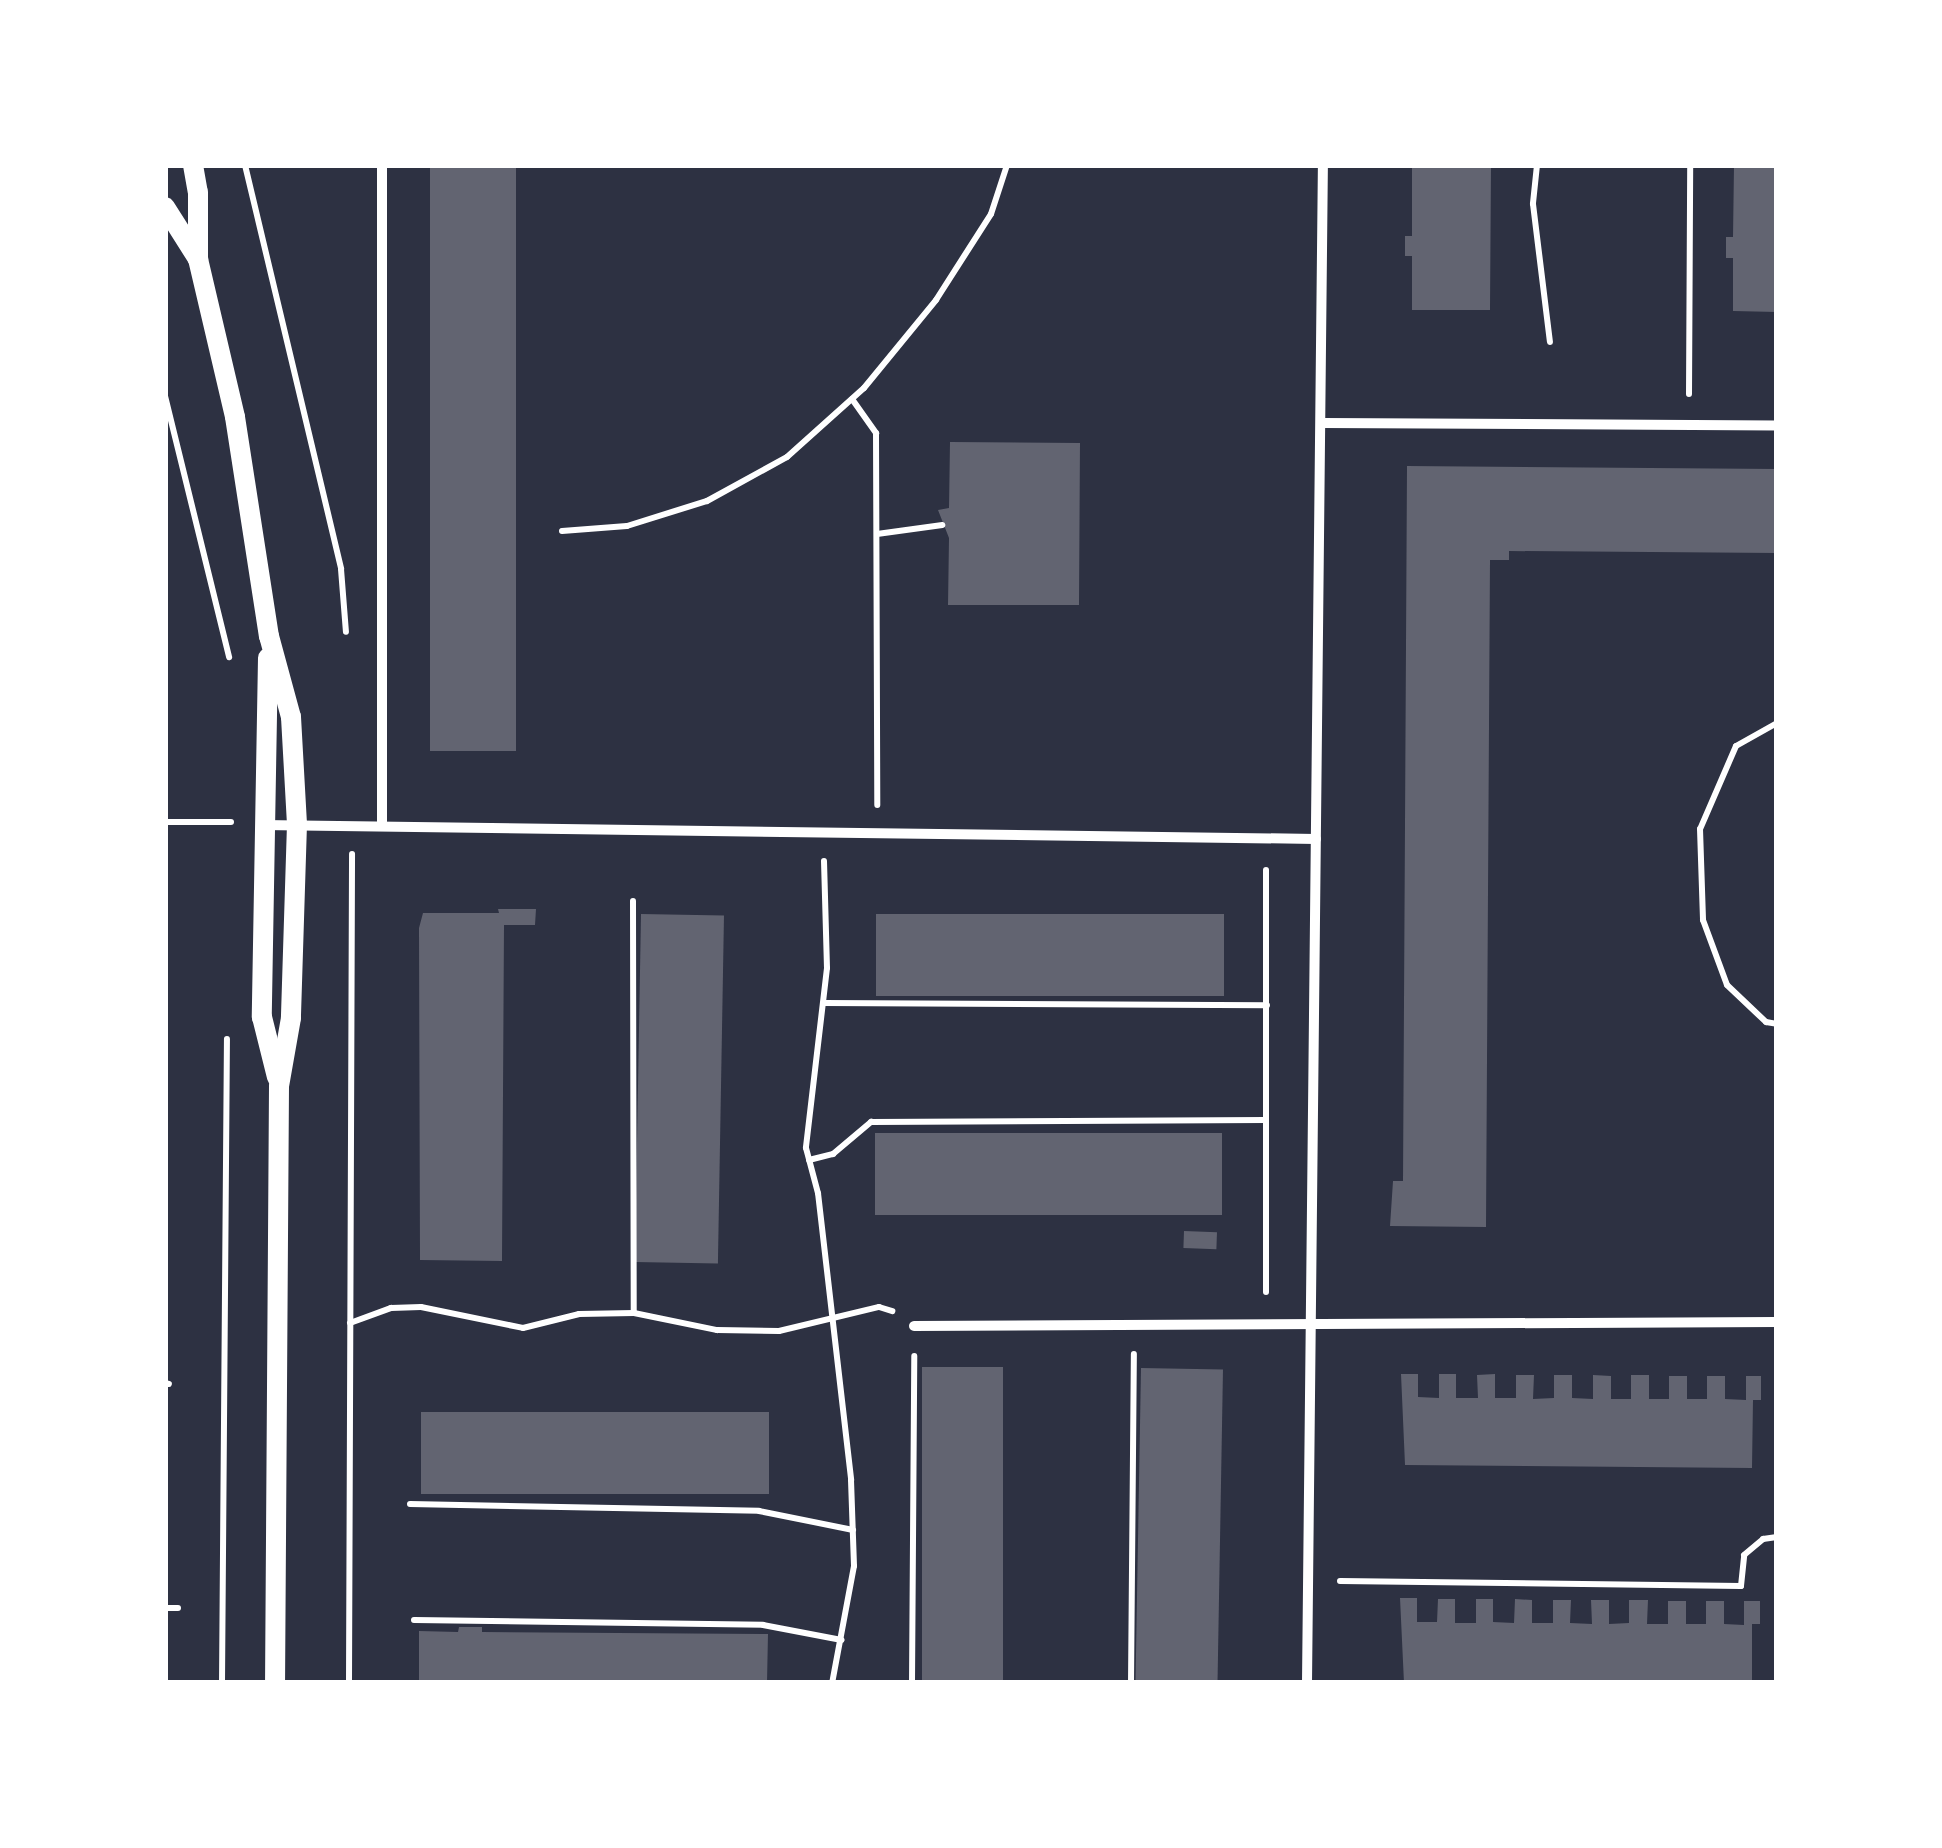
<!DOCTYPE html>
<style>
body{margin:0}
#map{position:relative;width:1942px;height:1848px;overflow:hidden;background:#2d3142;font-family:"Work Sans",sans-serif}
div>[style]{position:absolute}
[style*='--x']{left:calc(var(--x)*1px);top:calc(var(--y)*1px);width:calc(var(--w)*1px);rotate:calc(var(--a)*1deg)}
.building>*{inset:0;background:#626471;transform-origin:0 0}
.path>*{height:6px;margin:-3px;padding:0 3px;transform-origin:3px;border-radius:3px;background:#fff}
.minor>*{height:10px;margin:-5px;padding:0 5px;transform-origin:5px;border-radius:5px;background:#fff}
.secondary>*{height:20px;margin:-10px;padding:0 10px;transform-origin:10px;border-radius:10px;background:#fff}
span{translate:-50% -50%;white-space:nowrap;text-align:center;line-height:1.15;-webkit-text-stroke:9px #fff;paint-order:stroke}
.frame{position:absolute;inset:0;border:168px solid #fff;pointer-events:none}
</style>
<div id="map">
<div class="building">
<div style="left:430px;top:165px;width:86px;height:586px"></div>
<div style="clip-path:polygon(1412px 165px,1491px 165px,1490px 310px,1412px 310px,1412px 256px,1405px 256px,1405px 236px,1412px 236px)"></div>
<div style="clip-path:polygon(1734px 165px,1777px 165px,1777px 312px,1733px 311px,1733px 258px,1726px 258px,1726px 237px,1733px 237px)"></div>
<div style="clip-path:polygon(950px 442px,1080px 443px,1079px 605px,948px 605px,949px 538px,938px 510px,949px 508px)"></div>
<div style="clip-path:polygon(1407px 466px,1777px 469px,1777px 553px,1509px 551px,1509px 560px,1490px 560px,1486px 1227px,1390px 1226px,1393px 1181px,1403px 1181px)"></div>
<div style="clip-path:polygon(498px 909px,536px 909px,535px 925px,504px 925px,502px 1261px,420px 1260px,419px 928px,423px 913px,499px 913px)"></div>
<div style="left:641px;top:914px;width:83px;height:348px;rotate:1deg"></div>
<div style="left:876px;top:914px;width:348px;height:82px"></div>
<div style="left:875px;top:1133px;width:347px;height:82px"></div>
<div style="left:1184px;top:1231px;width:33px;height:17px;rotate:2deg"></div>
<div style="left:922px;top:1367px;width:81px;height:316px"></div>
<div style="left:1141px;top:1368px;width:82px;height:315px;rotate:1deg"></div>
<div style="clip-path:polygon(1401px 1374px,1418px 1374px,1418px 1397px,1439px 1398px,1439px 1374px,1456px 1374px,1456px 1398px,1478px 1398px,1477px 1375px,1495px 1374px,1495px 1398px,1516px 1398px,1516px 1375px,1534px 1375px,1533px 1399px,1554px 1398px,1554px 1375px,1572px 1375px,1572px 1398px,1593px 1399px,1593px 1375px,1611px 1376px,1611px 1399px,1631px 1399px,1631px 1375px,1649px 1375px,1649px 1399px,1669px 1399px,1669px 1376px,1687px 1376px,1687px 1399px,1707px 1399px,1707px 1376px,1725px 1376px,1725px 1399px,1746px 1400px,1746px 1376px,1761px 1376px,1761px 1400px,1753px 1400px,1752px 1468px,1405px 1465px)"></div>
<div style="left:421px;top:1412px;width:348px;height:82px"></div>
<div style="clip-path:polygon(1400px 1598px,1417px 1598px,1417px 1622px,1437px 1622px,1438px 1599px,1455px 1599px,1455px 1623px,1476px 1623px,1476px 1599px,1493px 1599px,1493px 1622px,1514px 1623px,1515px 1599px,1532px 1600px,1532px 1623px,1553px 1623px,1553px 1600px,1571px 1600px,1570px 1623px,1592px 1624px,1591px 1600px,1609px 1600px,1609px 1624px,1629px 1623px,1629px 1600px,1648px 1600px,1647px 1624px,1668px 1624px,1668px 1601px,1686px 1601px,1686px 1624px,1706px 1624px,1706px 1601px,1724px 1601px,1724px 1624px,1744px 1625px,1744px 1601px,1760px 1601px,1760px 1624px,1752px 1624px,1752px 1683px,1404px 1683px)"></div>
<div style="clip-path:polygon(459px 1627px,482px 1627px,482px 1632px,768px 1634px,767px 1683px,419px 1683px,419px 1631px,458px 1632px)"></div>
</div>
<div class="path">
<div style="--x:245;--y:165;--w:415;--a:76.6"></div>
<div style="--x:341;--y:569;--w:63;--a:85.5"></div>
<div style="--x:1537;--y:165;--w:39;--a:96"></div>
<div style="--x:1533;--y:204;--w:139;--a:83"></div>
<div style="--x:1689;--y:394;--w:229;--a:-89.7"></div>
<div style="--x:165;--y:396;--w:269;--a:76.2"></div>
<div style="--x:852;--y:399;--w:42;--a:54.8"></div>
<div style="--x:876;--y:433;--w:372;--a:89.8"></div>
<div style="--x:562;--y:531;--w:65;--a:-4.4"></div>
<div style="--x:627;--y:526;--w:84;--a:-17.4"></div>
<div style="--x:707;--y:501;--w:91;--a:-28.8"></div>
<div style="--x:787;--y:457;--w:103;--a:-41.9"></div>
<div style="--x:864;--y:388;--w:114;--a:-50.7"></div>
<div style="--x:936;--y:300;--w:102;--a:-57.4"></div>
<div style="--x:991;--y:214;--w:52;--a:-71.9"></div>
<div style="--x:877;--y:534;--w:66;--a:-7.9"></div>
<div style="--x:1777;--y:723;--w:47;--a:150.7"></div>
<div style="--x:1736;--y:746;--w:90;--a:113.4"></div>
<div style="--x:1700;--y:829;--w:91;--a:88.1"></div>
<div style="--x:1703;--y:920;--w:69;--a:69.7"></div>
<div style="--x:1727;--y:985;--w:54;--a:43.5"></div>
<div style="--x:1766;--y:1022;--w:11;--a:10"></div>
<div style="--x:165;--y:822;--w:66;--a:0"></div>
<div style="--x:824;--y:861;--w:107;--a:88.4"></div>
<div style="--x:827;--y:968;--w:181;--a:96.7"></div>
<div style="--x:806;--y:1148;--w:47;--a:75.1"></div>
<div style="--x:818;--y:1193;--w:289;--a:83.4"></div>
<div style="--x:851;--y:1480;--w:86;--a:88"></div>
<div style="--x:854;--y:1566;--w:119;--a:100.6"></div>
<div style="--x:633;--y:901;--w:412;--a:89.9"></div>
<div style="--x:824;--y:1003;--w:443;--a:0.3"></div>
<div style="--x:809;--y:1160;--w:25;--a:-14"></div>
<div style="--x:833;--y:1154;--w:50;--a:-40.1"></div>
<div style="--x:871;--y:1122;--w:395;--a:-0.3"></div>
<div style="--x:1266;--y:1292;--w:422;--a:-90"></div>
<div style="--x:350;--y:1323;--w:44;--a:-20.1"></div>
<div style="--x:391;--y:1308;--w:30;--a:-2"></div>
<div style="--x:421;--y:1307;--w:104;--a:11.6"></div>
<div style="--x:523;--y:1328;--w:58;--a:-14"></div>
<div style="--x:579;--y:1314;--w:55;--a:-1"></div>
<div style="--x:634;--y:1313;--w:85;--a:11.6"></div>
<div style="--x:717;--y:1330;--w:62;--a:0.9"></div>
<div style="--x:779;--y:1331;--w:103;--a:-13.5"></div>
<div style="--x:879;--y:1307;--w:14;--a:17"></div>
<div style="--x:165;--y:1383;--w:4;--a:14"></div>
<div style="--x:410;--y:1504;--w:349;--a:1.1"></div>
<div style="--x:759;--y:1511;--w:96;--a:11.4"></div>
<div style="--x:1340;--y:1581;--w:401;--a:0.7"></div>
<div style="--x:1741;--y:1586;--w:31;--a:-84"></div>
<div style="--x:1744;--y:1555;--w:25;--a:-40"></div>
<div style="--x:1763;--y:1539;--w:14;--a:-8"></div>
<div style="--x:165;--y:1608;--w:13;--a:0"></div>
<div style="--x:414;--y:1620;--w:349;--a:0.8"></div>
<div style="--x:763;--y:1625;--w:80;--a:10.8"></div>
<div style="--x:222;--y:1683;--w:644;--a:-89.56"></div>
<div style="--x:349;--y:1683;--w:829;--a:-89.79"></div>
<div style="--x:912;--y:1683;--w:327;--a:-89.6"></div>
<div style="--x:1131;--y:1683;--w:329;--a:-89.5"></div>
</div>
<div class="minor">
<div style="--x:1323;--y:423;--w:454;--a:0.3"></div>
<div style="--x:382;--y:823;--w:658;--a:-90"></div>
<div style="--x:262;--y:825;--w:1054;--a:0.76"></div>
<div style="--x:914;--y:1326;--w:863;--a:-0.27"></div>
<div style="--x:1307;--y:1683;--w:1518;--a:-89.4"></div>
</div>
<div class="secondary">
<div style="--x:193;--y:165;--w:27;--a:80"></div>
<div style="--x:198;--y:192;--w:67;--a:90"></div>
<div style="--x:198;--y:259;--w:162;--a:76.8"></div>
<div style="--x:235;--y:417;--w:222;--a:81.2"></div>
<div style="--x:269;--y:636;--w:84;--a:74.8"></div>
<div style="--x:291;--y:717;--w:107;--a:86.8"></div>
<div style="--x:297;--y:824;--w:194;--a:91.8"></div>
<div style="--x:291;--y:1018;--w:69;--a:100"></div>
<div style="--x:279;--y:1086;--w:597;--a:90.38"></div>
<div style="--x:165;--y:207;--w:62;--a:57.6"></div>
<div style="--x:268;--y:658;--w:359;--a:91"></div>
<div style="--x:262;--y:1017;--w:62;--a:76"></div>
</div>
<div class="frame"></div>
</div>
